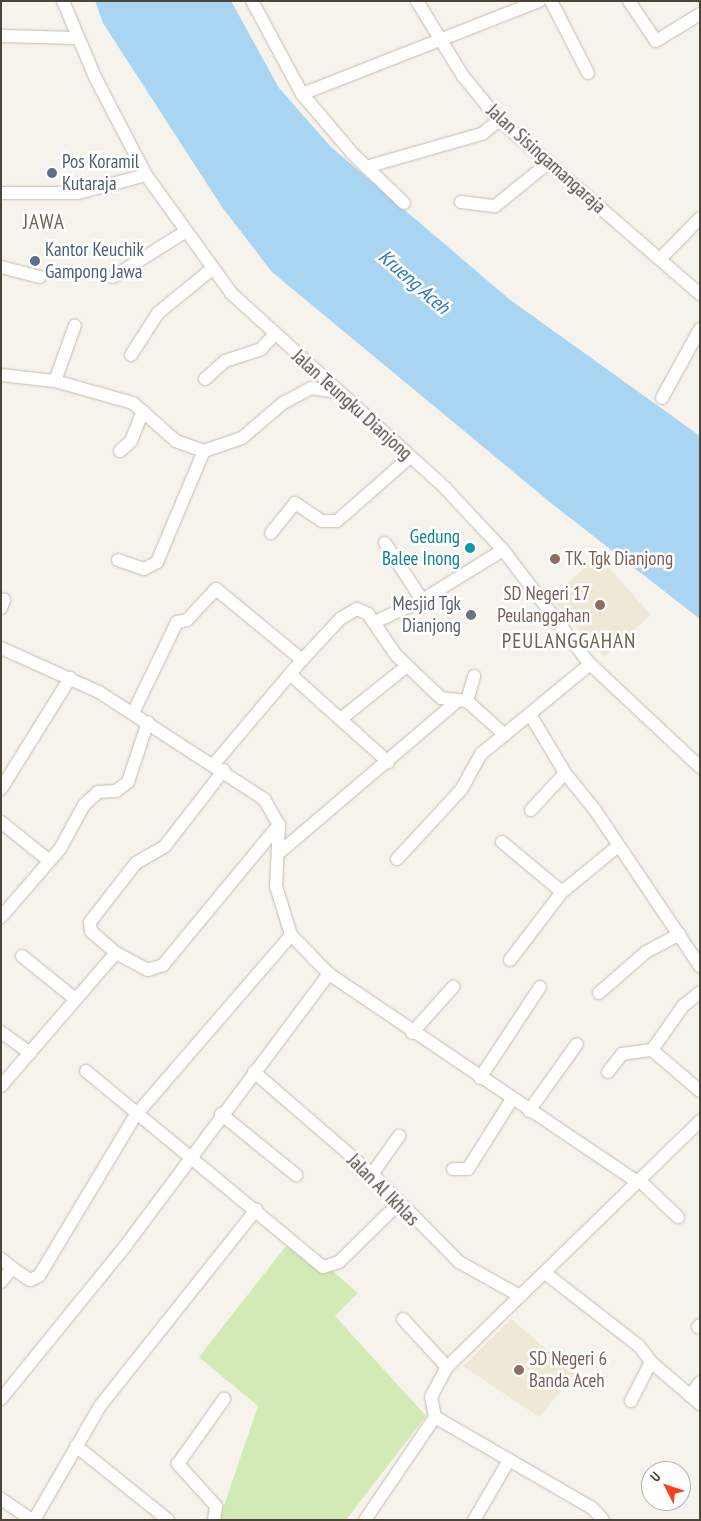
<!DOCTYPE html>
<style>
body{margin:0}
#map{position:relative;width:701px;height:1521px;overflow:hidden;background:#f6f3ec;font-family:"PT Sans Narrow",sans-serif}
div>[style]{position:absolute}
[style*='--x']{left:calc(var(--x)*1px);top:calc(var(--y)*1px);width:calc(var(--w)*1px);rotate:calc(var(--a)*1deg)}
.education>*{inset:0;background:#efe8d6;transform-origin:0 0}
.green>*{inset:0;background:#d2eab5}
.water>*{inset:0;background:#a9d4f2}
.roads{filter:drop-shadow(0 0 1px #c2bbae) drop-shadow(0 0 1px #c2bbae)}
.minor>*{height:12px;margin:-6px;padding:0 6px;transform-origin:6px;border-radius:6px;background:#fff}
.dots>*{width:14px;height:14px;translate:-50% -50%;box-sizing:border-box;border:2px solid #fff;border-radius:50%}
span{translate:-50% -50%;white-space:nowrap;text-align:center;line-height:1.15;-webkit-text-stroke:5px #fff;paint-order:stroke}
.street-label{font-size:19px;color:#4b4439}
.service-label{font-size:19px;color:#4e5e75}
.left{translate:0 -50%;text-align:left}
.culture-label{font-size:19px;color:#0d838f}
.right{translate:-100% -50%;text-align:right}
.education-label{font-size:19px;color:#785e54}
.worship-label{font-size:19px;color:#5b616d}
.water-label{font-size:20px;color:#2e7ab2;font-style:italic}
.quarter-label{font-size:21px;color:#6e6250;letter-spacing:1px}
.frame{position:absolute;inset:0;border:2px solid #4b4439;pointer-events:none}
.north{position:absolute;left:641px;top:1461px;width:50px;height:50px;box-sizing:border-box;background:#fff;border:1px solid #b7b4b0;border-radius:50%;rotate:311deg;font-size:14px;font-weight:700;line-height:20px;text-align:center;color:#4b4439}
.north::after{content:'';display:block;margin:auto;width:18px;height:22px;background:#fc3f1d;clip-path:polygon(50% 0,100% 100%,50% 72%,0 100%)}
</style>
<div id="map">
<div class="education">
<div style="left:598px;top:556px;width:79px;height:63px;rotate:48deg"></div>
<div style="clip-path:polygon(511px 1319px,575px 1374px,539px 1417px,463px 1366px)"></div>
</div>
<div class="green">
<div style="clip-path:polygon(286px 1246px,328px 1267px,358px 1293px,335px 1316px,426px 1416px,346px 1520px,219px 1520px,258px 1406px,199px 1357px)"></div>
</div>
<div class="water">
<div style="clip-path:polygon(95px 1px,231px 1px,279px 88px,331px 147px,509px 299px,700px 436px,700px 619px,551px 503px,272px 272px,222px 207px,103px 23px)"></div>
</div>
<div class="roads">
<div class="minor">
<div style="--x:63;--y:1;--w:85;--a:67.1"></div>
<div style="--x:96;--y:79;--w:108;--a:62.5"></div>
<div style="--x:146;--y:175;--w:145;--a:54.2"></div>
<div style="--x:231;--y:293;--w:290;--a:42.3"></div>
<div style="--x:445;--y:488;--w:85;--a:46.9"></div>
<div style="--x:503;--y:550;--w:143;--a:52.7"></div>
<div style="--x:590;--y:664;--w:151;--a:43.1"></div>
<div style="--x:252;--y:1;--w:106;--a:61.7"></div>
<div style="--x:302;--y:94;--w:77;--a:49.7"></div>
<div style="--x:352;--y:153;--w:72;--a:43.9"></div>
<div style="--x:417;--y:1;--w:88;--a:58.5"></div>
<div style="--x:463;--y:76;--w:57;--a:50.7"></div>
<div style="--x:499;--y:120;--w:266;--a:40.9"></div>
<div style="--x:551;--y:1;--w:81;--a:62.8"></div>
<div style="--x:629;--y:1;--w:48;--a:56"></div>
<div style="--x:656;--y:41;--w:52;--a:-31.5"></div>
<div style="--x:1;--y:36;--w:76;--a:1.5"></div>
<div style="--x:302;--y:94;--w:255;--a:-21.4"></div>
<div style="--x:366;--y:167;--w:121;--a:-15.9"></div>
<div style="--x:482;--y:134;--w:22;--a:-39"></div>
<div style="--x:1;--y:193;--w:77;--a:0"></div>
<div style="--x:78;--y:193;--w:70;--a:-14.8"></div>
<div style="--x:461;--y:202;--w:34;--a:7"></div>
<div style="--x:495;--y:206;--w:67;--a:-38.9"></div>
<div style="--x:660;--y:259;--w:57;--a:-45.7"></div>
<div style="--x:1;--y:267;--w:40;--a:14.4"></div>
<div style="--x:113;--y:277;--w:85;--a:-32"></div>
<div style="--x:131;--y:355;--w:50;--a:-57.3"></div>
<div style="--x:158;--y:313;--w:70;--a:-39.2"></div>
<div style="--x:1;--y:375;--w:54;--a:6.3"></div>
<div style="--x:55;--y:381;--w:81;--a:15.8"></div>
<div style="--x:133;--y:403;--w:57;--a:41.5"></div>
<div style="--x:176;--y:441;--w:30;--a:20"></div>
<div style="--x:204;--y:451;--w:40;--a:-18.9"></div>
<div style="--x:242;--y:438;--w:54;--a:-40.5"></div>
<div style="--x:283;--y:403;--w:32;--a:-28"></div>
<div style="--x:311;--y:388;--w:25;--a:9"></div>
<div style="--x:205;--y:379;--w:27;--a:-42"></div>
<div style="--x:225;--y:361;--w:38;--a:-18"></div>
<div style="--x:261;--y:349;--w:18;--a:-47"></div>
<div style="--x:55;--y:381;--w:59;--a:-70.3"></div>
<div style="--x:662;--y:398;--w:79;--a:-61.2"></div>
<div style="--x:120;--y:451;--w:15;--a:-42"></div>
<div style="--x:131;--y:441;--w:32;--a:-68"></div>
<div style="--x:271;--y:533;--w:38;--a:-51"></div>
<div style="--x:295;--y:503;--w:32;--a:34"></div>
<div style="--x:322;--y:521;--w:15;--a:0"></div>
<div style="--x:337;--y:521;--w:97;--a:-41.2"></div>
<div style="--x:385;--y:543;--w:68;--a:57"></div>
<div style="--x:118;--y:560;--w:28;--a:19"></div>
<div style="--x:144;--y:569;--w:15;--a:-28"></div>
<div style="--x:157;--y:562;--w:121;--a:-67.1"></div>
<div style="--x:1;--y:608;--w:9;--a:-69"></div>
<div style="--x:375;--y:622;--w:52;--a:-25.1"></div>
<div style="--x:422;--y:600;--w:95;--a:-31.7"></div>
<div style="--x:1;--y:648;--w:107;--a:24.2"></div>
<div style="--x:99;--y:692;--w:197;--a:33"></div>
<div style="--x:264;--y:799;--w:30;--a:60"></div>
<div style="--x:279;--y:825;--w:61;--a:92.8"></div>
<div style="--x:276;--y:886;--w:51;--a:73"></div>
<div style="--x:291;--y:935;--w:54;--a:45.7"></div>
<div style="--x:329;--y:974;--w:372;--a:34"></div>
<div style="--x:290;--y:674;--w:132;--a:41.9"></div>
<div style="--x:467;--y:701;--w:51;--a:41.8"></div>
<div style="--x:467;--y:701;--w:26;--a:-74"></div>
<div style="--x:133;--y:713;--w:101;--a:-64.2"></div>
<div style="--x:177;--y:622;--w:10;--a:-11"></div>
<div style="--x:187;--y:620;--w:42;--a:-46.9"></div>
<div style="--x:216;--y:589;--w:112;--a:39.5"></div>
<div style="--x:531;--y:716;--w:66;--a:59.2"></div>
<div style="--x:565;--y:773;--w:48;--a:51"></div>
<div style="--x:595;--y:810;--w:188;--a:56.1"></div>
<div style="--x:342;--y:718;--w:83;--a:-38.7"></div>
<div style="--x:214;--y:764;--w:136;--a:-49.8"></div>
<div style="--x:302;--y:660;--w:57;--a:-47.1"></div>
<div style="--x:341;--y:618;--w:18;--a:-29"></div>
<div style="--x:357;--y:609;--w:12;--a:24"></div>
<div style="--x:368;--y:614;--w:50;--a:55.7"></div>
<div style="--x:396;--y:655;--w:62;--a:43.7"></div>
<div style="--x:441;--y:698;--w:26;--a:7"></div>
<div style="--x:1;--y:789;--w:131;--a:-58.1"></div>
<div style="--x:531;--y:810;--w:50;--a:-47.4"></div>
<div style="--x:1;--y:822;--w:59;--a:38.8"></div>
<div style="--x:502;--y:842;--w:78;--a:39.8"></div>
<div style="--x:280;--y:852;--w:230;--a:-40.4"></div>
<div style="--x:397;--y:859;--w:94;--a:-47.2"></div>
<div style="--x:461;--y:790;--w:41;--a:-60.9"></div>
<div style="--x:481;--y:754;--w:141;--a:-39.5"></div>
<div style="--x:1;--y:917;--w:90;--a:-49.1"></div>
<div style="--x:60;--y:849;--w:50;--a:-61.4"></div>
<div style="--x:84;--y:805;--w:19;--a:-43"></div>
<div style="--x:98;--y:792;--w:18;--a:-3"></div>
<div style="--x:116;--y:791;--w:15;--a:-37"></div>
<div style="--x:128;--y:782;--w:63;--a:-71.6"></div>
<div style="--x:116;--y:953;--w:33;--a:-139"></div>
<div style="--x:91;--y:931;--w:9;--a:-96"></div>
<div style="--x:90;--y:922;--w:75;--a:-52.1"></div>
<div style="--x:136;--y:863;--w:34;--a:-30"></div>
<div style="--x:165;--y:846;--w:96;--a:-52.2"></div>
<div style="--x:22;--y:956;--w:67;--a:38.9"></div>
<div style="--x:510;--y:960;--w:86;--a:-52.6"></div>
<div style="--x:562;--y:892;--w:72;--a:-39.4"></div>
<div style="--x:599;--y:993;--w:62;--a:-41.1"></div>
<div style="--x:646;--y:952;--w:38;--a:-28"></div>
<div style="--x:1;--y:1032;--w:36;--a:36"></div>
<div style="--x:412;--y:1033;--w:62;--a:-48.3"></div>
<div style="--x:652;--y:1050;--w:54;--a:-54.8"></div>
<div style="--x:683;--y:1006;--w:22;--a:-39"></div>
<div style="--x:86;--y:1071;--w:308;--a:39.6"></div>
<div style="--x:323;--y:1267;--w:17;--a:-17"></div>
<div style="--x:339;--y:1262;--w:84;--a:-44.5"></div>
<div style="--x:254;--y:1072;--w:156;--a:40.8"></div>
<div style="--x:372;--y:1174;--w:124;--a:45.3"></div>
<div style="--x:459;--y:1262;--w:70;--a:29.1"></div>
<div style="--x:608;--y:1072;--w:23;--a:-52"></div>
<div style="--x:622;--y:1054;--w:30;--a:-8"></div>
<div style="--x:652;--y:1050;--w:63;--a:40.5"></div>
<div style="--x:480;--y:1078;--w:109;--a:-56.6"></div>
<div style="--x:1;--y:1086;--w:176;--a:-49.2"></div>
<div style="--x:116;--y:953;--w:36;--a:28"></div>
<div style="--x:148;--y:970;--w:16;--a:-18"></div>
<div style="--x:163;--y:965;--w:182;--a:-50.4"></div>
<div style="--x:529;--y:1111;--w:82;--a:-54.4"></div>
<div style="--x:221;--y:1114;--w:97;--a:39.1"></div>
<div style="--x:453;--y:1169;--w:15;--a:0"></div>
<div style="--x:468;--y:1169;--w:83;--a:-57.8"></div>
<div style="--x:372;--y:1174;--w:47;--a:-54.6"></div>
<div style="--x:639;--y:1180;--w:54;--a:43.5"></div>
<div style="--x:1;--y:1259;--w:14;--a:39"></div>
<div style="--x:545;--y:1273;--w:119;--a:37.8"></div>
<div style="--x:639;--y:1346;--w:20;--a:53"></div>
<div style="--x:651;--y:1362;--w:65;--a:40.6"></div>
<div style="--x:1;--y:1282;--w:18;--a:-52"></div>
<div style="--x:12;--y:1268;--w:22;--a:34"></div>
<div style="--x:30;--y:1280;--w:10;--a:-24"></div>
<div style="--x:39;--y:1276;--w:187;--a:-59"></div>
<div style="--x:135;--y:1116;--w:239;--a:-49.2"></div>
<div style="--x:403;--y:1319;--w:65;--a:47.5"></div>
<div style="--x:698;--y:1327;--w:3;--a:-45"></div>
<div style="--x:690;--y:1396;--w:17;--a:-54"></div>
<div style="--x:1;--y:1399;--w:198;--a:-50.9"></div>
<div style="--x:126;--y:1245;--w:339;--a:-53.2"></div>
<div style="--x:631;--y:1401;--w:44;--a:-62.9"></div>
<div style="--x:435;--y:1417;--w:181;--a:30.1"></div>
<div style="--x:592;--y:1508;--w:16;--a:47"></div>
<div style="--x:76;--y:1446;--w:118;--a:38.8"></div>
<div style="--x:1;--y:1499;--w:37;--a:34"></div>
<div style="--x:34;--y:1520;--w:132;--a:-59.9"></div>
<div style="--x:100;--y:1406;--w:251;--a:-51.5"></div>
<div style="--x:214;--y:1520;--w:14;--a:-82"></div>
<div style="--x:216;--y:1506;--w:57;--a:-132.1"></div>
<div style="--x:178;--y:1464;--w:80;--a:-54.7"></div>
<div style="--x:365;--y:1520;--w:125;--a:-55.8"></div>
<div style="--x:435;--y:1417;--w:20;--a:-101"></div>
<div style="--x:431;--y:1397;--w:34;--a:-62"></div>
<div style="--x:447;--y:1367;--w:353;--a:-44.2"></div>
<div style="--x:474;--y:1520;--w:69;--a:-59.7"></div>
</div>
</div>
<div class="dots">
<div style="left:52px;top:173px;background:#5c6f8a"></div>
<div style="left:35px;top:261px;background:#5c6f8a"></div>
<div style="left:470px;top:548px;background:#0f9aa8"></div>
<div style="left:555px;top:559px;background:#8d6e63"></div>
<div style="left:600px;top:605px;background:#8d6e63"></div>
<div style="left:471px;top:615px;background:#6b7280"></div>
<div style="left:519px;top:1370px;background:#8d6e63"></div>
</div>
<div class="street-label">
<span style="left:546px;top:159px;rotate:42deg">Jalan Sisingamangaraja</span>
<span style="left:352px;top:405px;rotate:42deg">Jalan Teungku Dianjong</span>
<span style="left:383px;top:1190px;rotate:45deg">Jalan Al Ikhlas</span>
</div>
<div class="service-label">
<span class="left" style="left:62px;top:173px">Pos Koramil<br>Kutaraja</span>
<span class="left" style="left:45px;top:261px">Kantor Keuchik<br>Gampong Jawa</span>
</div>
<div class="culture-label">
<span class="right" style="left:460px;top:548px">Gedung<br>Balee Inong</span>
</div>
<div class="education-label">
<span class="left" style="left:565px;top:559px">TK. Tgk Dianjong</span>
<span class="right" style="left:590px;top:605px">SD Negeri 17<br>Peulanggahan</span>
<span class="left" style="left:529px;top:1370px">SD Negeri 6<br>Banda Aceh</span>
</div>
<div class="worship-label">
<span class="right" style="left:461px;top:615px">Mesjid Tgk<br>Dianjong</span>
</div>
<div class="water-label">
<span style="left:414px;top:282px;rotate:41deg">Krueng Aceh</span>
</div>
<div class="quarter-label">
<span style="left:44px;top:222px">JAWA</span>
<span style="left:569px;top:641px">PEULANGGAHAN</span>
</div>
<div class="frame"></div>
<div class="north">U</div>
</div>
